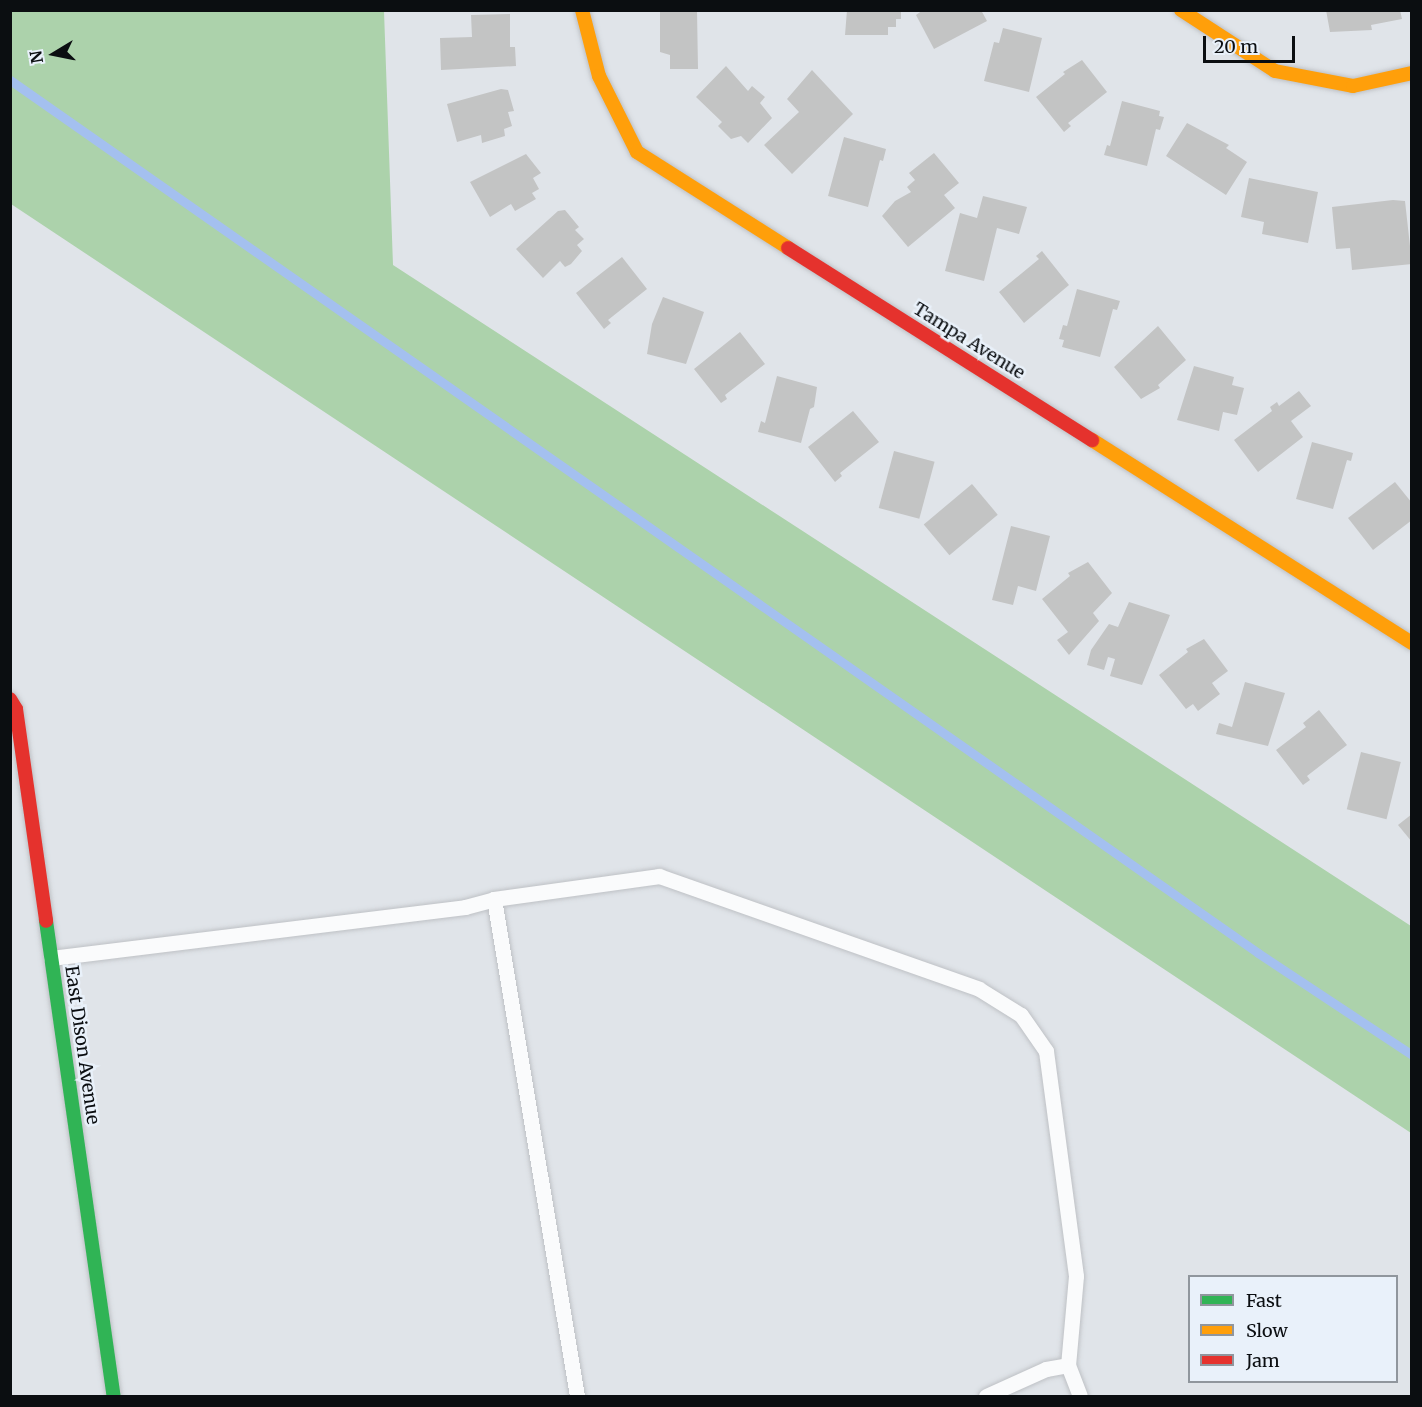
<!DOCTYPE html>
<style>
body{margin:0}
#map{position:relative;width:1422px;height:1407px;overflow:hidden;background:#e0e4e9;font-family:Merriweather,serif}
div>[style]{position:absolute}
[style*='--x']{left:calc(var(--x)*1px);top:calc(var(--y)*1px);width:calc(var(--w)*1px);rotate:calc(var(--a)*1deg)}
.green>*{inset:0;background:#acd2ab}
.stream>*{height:9px;margin:-4.5px;padding:0 4.5px;transform-origin:4.5px;border-radius:4.5px;background:#a4c0ef}
.building>*{inset:0;background:#c3c4c4;transform-origin:0 0}
.roads{filter:drop-shadow(0 0 2px #bec1c5) drop-shadow(0 0 2px #bec1c5)}
.lane>*{height:15px;margin:-7.5px;padding:0 7.5px;transform-origin:7.5px;border-radius:7.5px;background:#fafbfc}
.fast>*{height:14px;margin:-7px;padding:0 7px;transform-origin:7px;border-radius:7px;background:#30b455}
.slow>*{height:14px;margin:-7px;padding:0 7px;transform-origin:7px;border-radius:7px;background:#ff9f0a}
.jam>*{height:14px;margin:-7px;padding:0 7px;transform-origin:7px;border-radius:7px;background:#e5322d}
span{translate:-50% -50%;white-space:nowrap;text-align:center;line-height:1.15;-webkit-text-stroke:5px #e9f1fa;paint-order:stroke}
.street-label{font-size:18px;color:#0b0e11}
.frame{position:absolute;inset:0;border:12px solid #0b0e11;pointer-events:none}
.legend{position:absolute;left:1188px;top:1275px;width:210px;height:108px;box-sizing:border-box;background:#e9f1fa;border:2px solid #90969d;margin:0;padding:8px 10px;list-style:none;font-size:18px;color:#0b0e11}
.legend li{display:flex;align-items:center;gap:12px;height:30px}
.legend b{width:30px;border:2px solid #90969d}
.north{position:absolute;left:24px;top:24px;width:60px;height:60px;-webkit-text-stroke:4px #e9f1fa;paint-order:stroke;rotate:260deg;font-size:16px;font-weight:700;line-height:24px;text-align:center;color:#0b0e11}
.north::after{content:'';display:block;margin:auto;width:21px;height:27px;background:#0b0e11;clip-path:polygon(50% 0,100% 100%,50% 72%,0 100%)}
.scale{position:absolute;left:1203px;top:36px;width:92px;height:27px;box-sizing:border-box;border:3px solid #0b0e11;border-top:0;padding-left:8px;font-size:18px;line-height:21px;white-space:nowrap;color:#0b0e11;-webkit-text-stroke:4px #e9f1fa;paint-order:stroke}
</style>
<div id="map">
<div class="green">
<div style="clip-path:polygon(10px 11px,384px 11px,393px 265px,1411px 926px,1411px 1133px,11px 204px)"></div>
</div>
<div class="stream">
<div style="--x:10;--y:80;--w:1523;--a:34.97"></div>
<div style="--x:1258;--y:953;--w:185;--a:33.5"></div>
</div>
<div class="building">
<div style="clip-path:polygon(660px 10px,697px 10px,698px 69px,670px 69px,670px 55px,660px 52px)"></div>
<div style="clip-path:polygon(847px 10px,901px 10px,901px 19px,896px 19px,896px 27px,888px 27px,888px 35px,845px 35px)"></div>
<div style="clip-path:polygon(923px 10px,981px 10px,987px 21px,934px 49px,916px 15px)"></div>
<div style="clip-path:polygon(1326px 10px,1400px 10px,1402px 19px,1371px 25px,1372px 30px,1330px 32px)"></div>
<div style="clip-path:polygon(510px 14px,510px 47px,515px 47px,516px 66px,441px 70px,440px 38px,472px 37px,471px 15px)"></div>
<div style="clip-path:polygon(1003px 28px,1042px 38px,1029px 92px,984px 81px,994px 42px,999px 43px)"></div>
<div style="clip-path:polygon(1082px 60px,1107px 92px,1068px 123px,1071px 126px,1064px 132px,1036px 97px,1065px 74px,1063px 72px)"></div>
<div style="clip-path:polygon(726px 66px,748px 91px,752px 86px,765px 97px,760px 103px,772px 118px,748px 143px,741px 136px,731px 139px,718px 126px,722px 122px,696px 97px)"></div>
<div style="clip-path:polygon(812px 70px,853px 114px,792px 174px,764px 145px,799px 112px,787px 99px)"></div>
<div style="clip-path:polygon(501px 89px,508px 90px,514px 111px,508px 112px,512px 126px,504px 129px,505px 136px,482px 143px,481px 135px,457px 142px,447px 104px)"></div>
<div style="clip-path:polygon(1122px 101px,1160px 111px,1159px 116px,1164px 117px,1160px 130px,1156px 129px,1147px 166px,1104px 155px,1107px 145px,1110px 146px)"></div>
<div style="clip-path:polygon(1187px 123px,1229px 145px,1226px 148px,1247px 162px,1226px 195px,1166px 156px)"></div>
<div style="clip-path:polygon(844px 137px,886px 149px,883px 161px,880px 160px,868px 207px,828px 196px)"></div>
<div style="clip-path:polygon(934px 153px,959px 183px,944px 195px,955px 208px,908px 247px,882px 216px,895px 201px,911px 192px,907px 187px,915px 180px,909px 173px)"></div>
<div style="clip-path:polygon(526px 154px,541px 173px,533px 178px,539px 189px,532px 193px,536px 199px,515px 211px,511px 204px,490px 217px,470px 182px)"></div>
<div style="clip-path:polygon(1249px 178px,1318px 192px,1308px 243px,1262px 234px,1264px 222px,1241px 217px)"></div>
<div style="clip-path:polygon(983px 196px,1027px 207px,1019px 234px,997px 228px,984px 281px,945px 271px,960px 213px,977px 218px)"></div>
<div style="clip-path:polygon(1393px 200px,1405px 201px,1412px 264px,1352px 270px,1350px 248px,1336px 249px,1332px 207px)"></div>
<div style="clip-path:polygon(565px 210px,579px 227px,575px 230px,584px 239px,577px 245px,582px 251px,571px 264px,565px 267px,560px 261px,543px 278px,516px 249px,558px 211px)"></div>
<div style="clip-path:polygon(1042px 251px,1069px 285px,1024px 323px,999px 292px,1039px 259px,1036px 256px)"></div>
<div style="clip-path:polygon(622px 257px,647px 289px,608px 320px,611px 323px,604px 329px,576px 293px)"></div>
<div style="clip-path:polygon(1077px 289px,1120px 301px,1117px 310px,1113px 309px,1100px 357px,1062px 347px,1064px 340px,1059px 339px,1063px 325px,1067px 326px)"></div>
<div style="clip-path:polygon(663px 297px,704px 312px,686px 364px,647px 354px,652px 324px)"></div>
<div style="clip-path:polygon(1158px 326px,1186px 360px,1158px 385px,1160px 388px,1141px 399px,1114px 367px)"></div>
<div style="clip-path:polygon(740px 332px,765px 364px,725px 395px,727px 399px,721px 403px,694px 369px)"></div>
<div style="clip-path:polygon(1194px 366px,1234px 377px,1232px 385px,1244px 388px,1237px 415px,1223px 412px,1219px 431px,1177px 420px)"></div>
<div style="clip-path:polygon(777px 376px,817px 387px,814px 407px,810px 409px,801px 443px,758px 432px,761px 421px,765px 423px)"></div>
<div style="clip-path:polygon(1299px 391px,1311px 406px,1291px 421px,1303px 437px,1258px 472px,1234px 440px,1272px 411px,1270px 407px,1277px 402px,1279px 406px)"></div>
<div style="clip-path:polygon(853px 411px,879px 442px,840px 473px,842px 476px,835px 482px,808px 447px)"></div>
<div style="clip-path:polygon(1312px 442px,1353px 453px,1351px 461px,1347px 460px,1333px 509px,1296px 499px)"></div>
<div style="left:894px;top:451px;width:42px;height:59px;rotate:15deg"></div>
<div style="clip-path:polygon(1395px 482px,1412px 503px,1412px 520px,1373px 550px,1348px 518px)"></div>
<div style="left:972px;top:484px;width:40px;height:63px;rotate:50deg"></div>
<div style="clip-path:polygon(1011px 526px,1050px 536px,1036px 591px,1018px 586px,1013px 605px,992px 600px)"></div>
<div style="clip-path:polygon(1088px 562px,1112px 593px,1093px 613px,1099px 621px,1069px 655px,1057px 640px,1068px 632px,1042px 599px,1070px 576px,1068px 573px)"></div>
<div style="clip-path:polygon(1129px 602px,1170px 615px,1142px 685px,1110px 676px,1115px 659px,1108px 657px,1104px 670px,1087px 665px,1091px 650px,1109px 624px,1118px 627px)"></div>
<div style="clip-path:polygon(1204px 639px,1228px 671px,1212px 683px,1220px 694px,1198px 711px,1193px 704px,1186px 709px,1159px 675px,1188px 652px,1186px 649px)"></div>
<div style="clip-path:polygon(1245px 682px,1285px 693px,1268px 746px,1216px 734px,1219px 723px,1232px 727px)"></div>
<div style="clip-path:polygon(1319px 710px,1347px 745px,1307px 776px,1310px 780px,1303px 785px,1276px 750px,1306px 727px,1303px 723px)"></div>
<div style="left:1361px;top:752px;width:41px;height:59px;rotate:14deg"></div>
<div style="clip-path:polygon(1412px 814px,1412px 842px,1398px 825px)"></div>
</div>
<div class="roads">
<div class="lane">
<div style="--x:494;--y:899;--w:167;--a:-7.9"></div>
<div style="--x:659;--y:876;--w:339;--a:19.4"></div>
<div style="--x:979;--y:989;--w:49;--a:31.8"></div>
<div style="--x:1021;--y:1015;--w:44;--a:55.2"></div>
<div style="--x:1046;--y:1051;--w:227;--a:82.4"></div>
<div style="--x:1076;--y:1276;--w:89;--a:95.1"></div>
<div style="--x:51;--y:958;--w:417;--a:-7"></div>
<div style="--x:465;--y:907;--w:30;--a:-15"></div>
<div style="--x:494;--y:899;--w:504;--a:80.52"></div>
<div style="--x:986;--y:1396;--w:66;--a:-24.2"></div>
<div style="--x:1046;--y:1369;--w:22;--a:-10"></div>
<div style="--x:1068;--y:1365;--w:33;--a:69"></div>
</div>
<div class="fast">
<div style="--x:46;--y:921;--w:480;--a:81.9"></div>
</div>
<div class="slow">
<div style="--x:582;--y:10;--w:68;--a:75.6"></div>
<div style="--x:599;--y:76;--w:85;--a:63.4"></div>
<div style="--x:637;--y:152;--w:179;--a:32.4"></div>
<div style="--x:1181;--y:10;--w:112;--a:33"></div>
<div style="--x:1275;--y:71;--w:79;--a:10.9"></div>
<div style="--x:1353;--y:86;--w:60;--a:-12.4"></div>
<div style="--x:1092;--y:440;--w:379;--a:32.4"></div>
</div>
<div class="jam">
<div style="--x:788;--y:248;--w:360;--a:32.3"></div>
<div style="--x:10;--y:699;--w:12;--a:59"></div>
<div style="--x:16;--y:709;--w:214;--a:81.9"></div>
</div>
</div>
<div class="street-label">
<span style="left:969px;top:341px;rotate:32deg">Tampa Avenue</span>
<span style="left:82px;top:1045px;rotate:82deg">East Dison Avenue</span>
</div>
<div class="frame"></div>
<ul class="legend">
<li><b style="height:8px;background:#30b455"></b>Fast</li>
<li><b style="height:8px;background:#ff9f0a"></b>Slow</li>
<li><b style="height:8px;background:#e5322d"></b>Jam</li>
</ul>
<div class="north">N</div>
<div class="scale">20 m</div>
</div>
